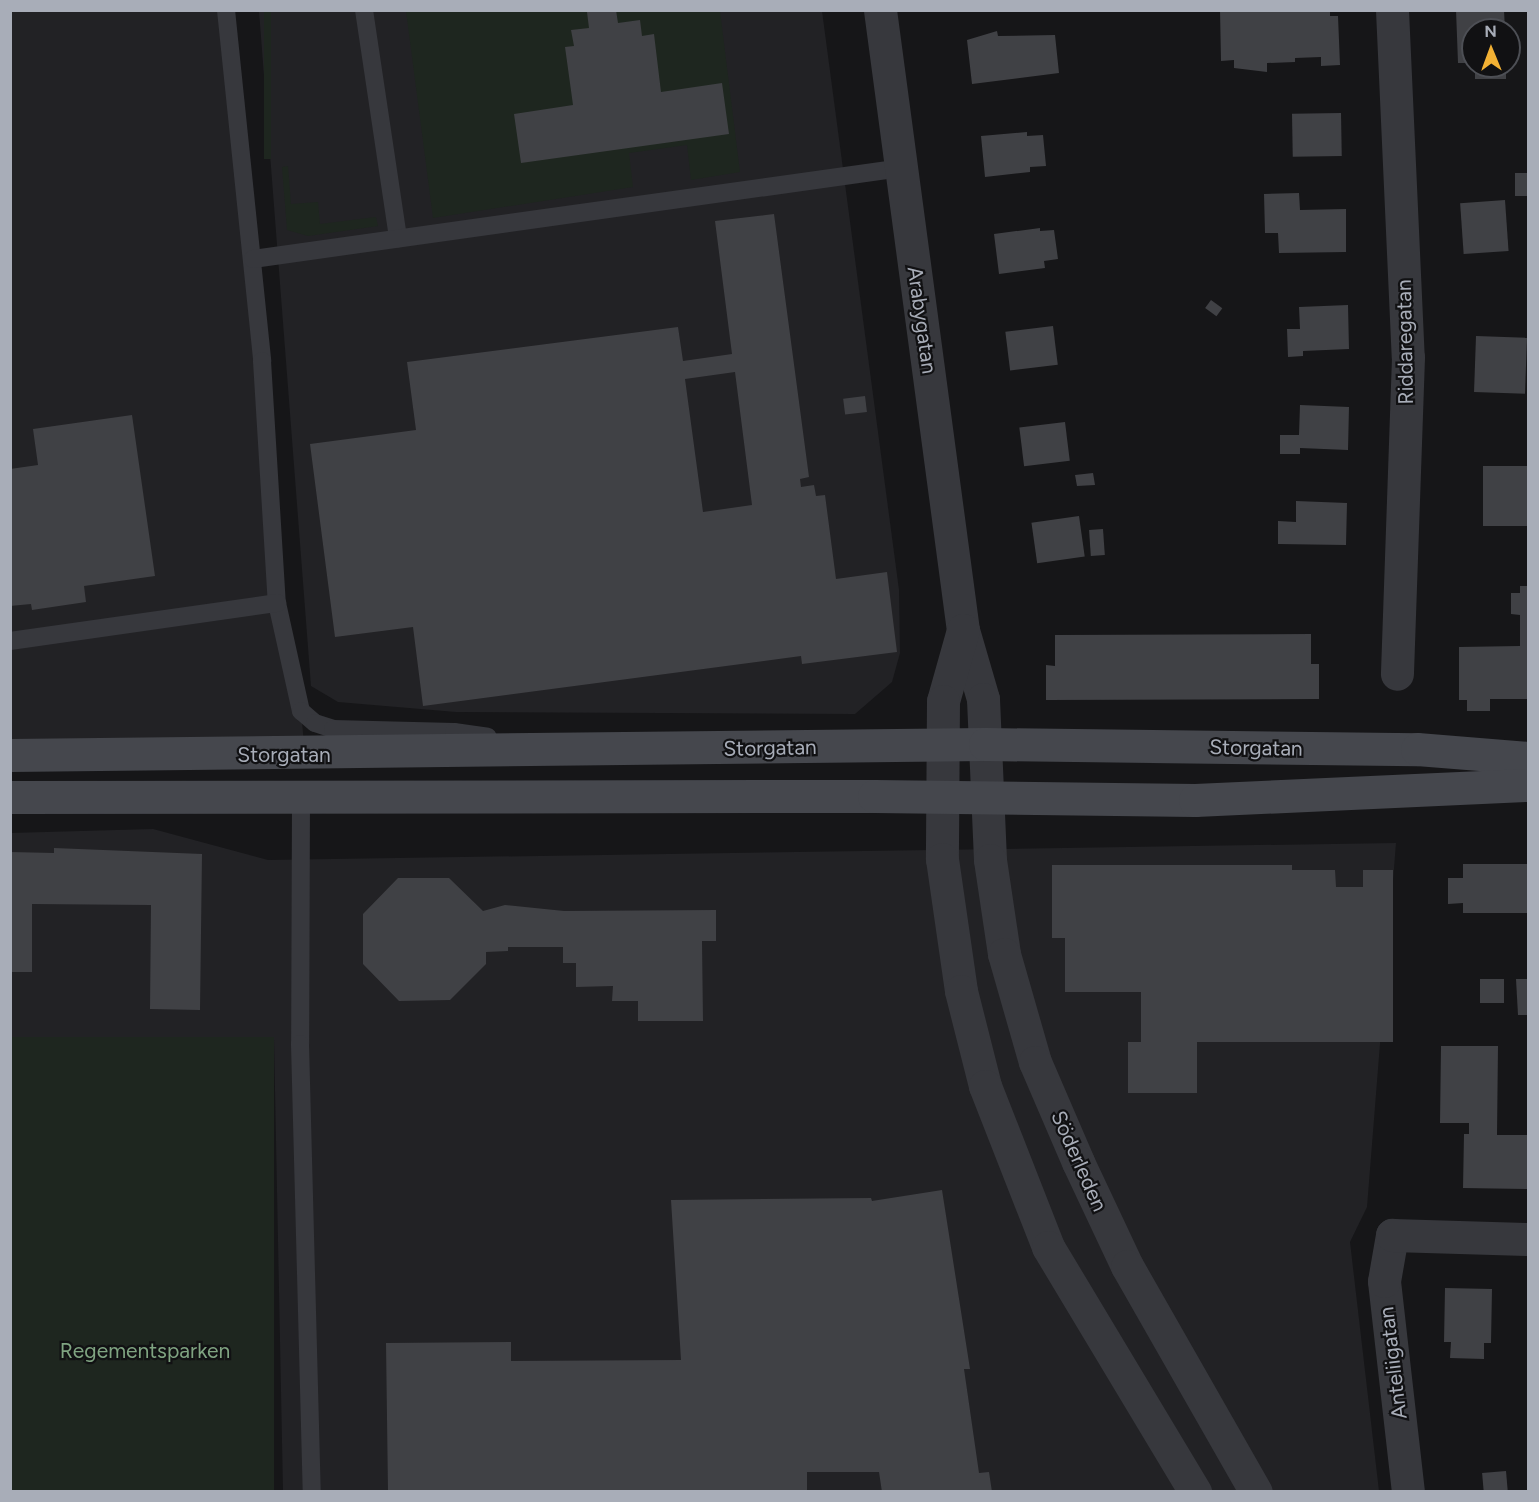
<!DOCTYPE html>
<meta charset="utf-8">
<style>
body{margin:0}
#map{position:relative;width:1539px;height:1502px;overflow:hidden;background:#161618;font-family:Figtree,sans-serif}
div>[style]{position:absolute}
[style*='--x']{left:calc(var(--x)*1px);top:calc(var(--y)*1px);width:calc(var(--w)*1px);rotate:calc(var(--a)*1deg)}
.built>*{inset:0;background:#222225}
.green>*{inset:0;background:#1e261f;transform-origin:0 0}
.building>*{inset:0;background:#404145;transform-origin:0 0}
.service>*{height:18px;margin:-9px;padding:0 9px;transform-origin:9px;border-radius:9px;background:#37383d}
.minor>*{height:33px;margin:-16.5px;padding:0 16.5px;transform-origin:16.5px;border-radius:16.5px;background:#37383d}
.tertiary>*{height:33px;margin:-16.5px;padding:0 16.5px;transform-origin:16.5px;border-radius:16.5px;background:#37383d}
.secondary>*{height:33px;margin:-16.5px;padding:0 16.5px;transform-origin:16.5px;border-radius:16.5px;background:#45474d}
span{translate:-50% -50%;white-space:nowrap;text-align:center;line-height:1.15;-webkit-text-stroke:4.5px #111113;paint-order:stroke}
.street-label{font-size:21px;color:#a8adb8}
.park-label{font-size:21px;color:#7fa381}
.frame{position:absolute;inset:0;border:12px solid #a8adb8;pointer-events:none}
.north{position:absolute;left:1461px;top:18px;width:60px;height:60px;box-sizing:border-box;background:#111113;border:2px solid #4d4f55;border-radius:50%;rotate:359deg;font-size:16px;font-weight:700;line-height:24px;text-align:center;color:#a8adb8}
.north::after{content:'';display:block;margin:auto;width:21px;height:27px;background:#f2b134;clip-path:polygon(50% 0,100% 100%,50% 72%,0 100%)}
</style>
<div id="map">
<div class="built">
<div style="clip-path:polygon(10px 11px,226px 11px,277px 603px,301px 711px,305px 755px,11px 755px)"></div>
<div style="clip-path:polygon(259px 11px,822px 11px,899px 590px,900px 653px,892px 682px,855px 714px,456px 712px,338px 702px,311px 686px)"></div>
<div style="clip-path:polygon(153px 829px,268px 860px,1396px 843px,1367px 1207px,1350px 1242px,1379px 1491px,283px 1491px,274px 1039px,11px 1037px,10px 833px)"></div>
</div>
<div class="green">
<div style="left:264px;top:11px;width:7px;height:148px"></div>
<div style="clip-path:polygon(406px 11px,720px 11px,740px 172px,691px 180px,687px 145px,629px 153px,633px 187px,433px 218px)"></div>
<div style="clip-path:polygon(288px 166px,291px 204px,318px 202px,320px 224px,376px 217px,378px 226px,308px 236px,287px 230px,282px 167px)"></div>
<div style="left:11px;top:1037px;width:263px;height:454px"></div>
</div>
<div class="building">
<div style="clip-path:polygon(616px 10px,618px 23px,640px 20px,642px 36px,654px 34px,661px 92px,722px 83px,729px 134px,521px 163px,514px 114px,573px 105px,565px 47px,574px 46px,571px 30px,589px 28px,587px 12px)"></div>
<div style="clip-path:polygon(1220px 10px,1330px 11px,1330px 16px,1338px 16px,1340px 65px,1321px 66px,1321px 57px,1295px 58px,1295px 62px,1267px 63px,1267px 72px,1234px 68px,1234px 60px,1221px 61px)"></div>
<div style="clip-path:polygon(1456px 10px,1504px 10px,1505px 30px,1473px 30px,1473px 63px,1458px 63px)"></div>
<div style="clip-path:polygon(997px 31px,998px 36px,1055px 35px,1059px 73px,972px 84px,967px 40px)"></div>
<div style="left:1475px;top:66px;width:31px;height:13px"></div>
<div style="left:1341px;top:113px;width:43px;height:49px;rotate:89deg"></div>
<div style="clip-path:polygon(1027px 132px,1027px 136px,1043px 135px,1046px 166px,1030px 167px,1030px 172px,985px 177px,981px 136px)"></div>
<div style="left:1515px;top:173px;width:13px;height:23px"></div>
<div style="clip-path:polygon(1299px 193px,1300px 210px,1346px 209px,1346px 252px,1279px 253px,1278px 233px,1265px 233px,1264px 194px)"></div>
<div style="left:1505px;top:200px;width:51px;height:45px;rotate:86deg"></div>
<div style="clip-path:polygon(evenodd,774px 214px,809px 477px,800px 479px,801px 487px,814px 485px,816px 496px,825px 495px,836px 579px,887px 572px,897px 652px,802px 664px,801px 656px,423px 706px,413px 627px,335px 637px,310px 444px,416px 430px,407px 362px,678px 327px,683px 361px,732px 354px,715px 221px,774px 214px,735px 372px,752px 505px,703px 512px,685px 379px,735px 372px)"></div>
<div style="clip-path:polygon(1040px 228px,1040px 231px,1054px 230px,1058px 259px,1044px 261px,1045px 268px,999px 274px,994px 234px)"></div>
<div style="left:1211px;top:300px;width:14px;height:10px;rotate:36deg"></div>
<div style="clip-path:polygon(1348px 305px,1349px 349px,1303px 351px,1303px 356px,1288px 357px,1287px 329px,1300px 329px,1299px 307px)"></div>
<div style="left:1053px;top:326px;width:39px;height:48px;rotate:83deg"></div>
<div style="left:1476px;top:336px;width:51px;height:56px;rotate:2deg"></div>
<div style="left:865px;top:396px;width:16px;height:22px;rotate:83deg"></div>
<div style="clip-path:polygon(1300px 405px,1349px 407px,1348px 450px,1300px 448px,1300px 454px,1280px 454px,1280px 435px,1299px 435px)"></div>
<div style="clip-path:polygon(132px 415px,155px 576px,84px 586px,86px 602px,32px 610px,31px 604px,10px 606px,10px 469px,38px 465px,33px 429px)"></div>
<div style="left:1065px;top:422px;width:39px;height:46px;rotate:83deg"></div>
<div style="left:1528px;top:466px;width:60px;height:45px;rotate:90deg"></div>
<div style="clip-path:polygon(1093px 473px,1095px 485px,1077px 486px,1075px 475px)"></div>
<div style="clip-path:polygon(1296px 501px,1347px 503px,1346px 545px,1278px 544px,1278px 521px,1296px 522px)"></div>
<div style="left:1079px;top:516px;width:41px;height:48px;rotate:82deg"></div>
<div style="left:1103px;top:529px;width:26px;height:14px;rotate:86deg"></div>
<div style="clip-path:polygon(1520px 586px,1528px 586px,1528px 699px,1490px 699px,1490px 711px,1467px 711px,1467px 700px,1459px 700px,1459px 647px,1520px 646px,1520px 615px,1511px 614px,1511px 593px,1520px 593px)"></div>
<div style="clip-path:polygon(1311px 634px,1311px 664px,1319px 664px,1319px 699px,1046px 700px,1046px 665px,1055px 666px,1055px 635px)"></div>
<div style="clip-path:polygon(54px 848px,202px 854px,200px 1010px,150px 1009px,151px 905px,32px 904px,32px 972px,10px 972px,10px 852px,54px 853px)"></div>
<div style="clip-path:polygon(1463px 864px,1528px 864px,1528px 913px,1463px 913px,1463px 903px,1448px 904px,1448px 878px,1463px 878px)"></div>
<div style="clip-path:polygon(1052px 865px,1292px 865px,1292px 870px,1335px 870px,1336px 887px,1363px 887px,1363px 870px,1393px 870px,1393px 1042px,1197px 1042px,1197px 1093px,1128px 1093px,1128px 1042px,1141px 1042px,1141px 992px,1065px 992px,1065px 938px,1052px 938px)"></div>
<div style="clip-path:polygon(398px 878px,449px 878px,483px 911px,505px 905px,564px 911px,716px 910px,716px 941px,702px 941px,703px 1021px,638px 1021px,638px 1001px,612px 1001px,613px 986px,576px 987px,576px 963px,563px 963px,563px 947px,508px 947px,508px 951px,486px 952px,486px 964px,450px 1000px,399px 1001px,363px 964px,363px 914px)"></div>
<div style="left:1504px;top:979px;width:24px;height:24px;rotate:90deg"></div>
<div style="clip-path:polygon(1516px 979px,1528px 979px,1528px 1015px,1518px 1015px)"></div>
<div style="clip-path:polygon(1441px 1046px,1498px 1046px,1497px 1135px,1528px 1135px,1528px 1189px,1463px 1188px,1464px 1134px,1469px 1134px,1469px 1123px,1440px 1123px)"></div>
<div style="clip-path:polygon(942px 1190px,970px 1369px,964px 1369px,979px 1473px,989px 1472px,992px 1492px,882px 1492px,879px 1472px,807px 1472px,807px 1492px,388px 1492px,386px 1343px,511px 1342px,511px 1361px,681px 1360px,671px 1200px,871px 1198px,872px 1201px)"></div>
<div style="clip-path:polygon(1445px 1288px,1492px 1289px,1491px 1343px,1484px 1343px,1484px 1359px,1450px 1358px,1451px 1342px,1444px 1342px)"></div>
<div style="left:1506px;top:1471px;width:21px;height:24px;rotate:85deg"></div>
</div>
<div class="service">
<div style="--x:226;--y:10;--w:353;--a:84.1"></div>
<div style="--x:262;--y:361;--w:242;--a:86.5"></div>
<div style="--x:277;--y:603;--w:111;--a:77.5"></div>
<div style="--x:301;--y:711;--w:18;--a:41"></div>
<div style="--x:315;--y:723;--w:19;--a:18"></div>
<div style="--x:333;--y:729;--w:121;--a:1.4"></div>
<div style="--x:454;--y:732;--w:34;--a:8"></div>
<div style="--x:364;--y:10;--w:231;--a:81.5"></div>
<div style="--x:253;--y:259;--w:654;--a:-7.99"></div>
<div style="--x:10;--y:641;--w:270;--a:-8.1"></div>
<div style="--x:301;--y:797;--w:247;--a:90.2"></div>
<div style="--x:300;--y:1044;--w:448;--a:88.5"></div>
</div>
<div class="minor">
<div style="--x:1392;--y:10;--w:347;--a:87.4"></div>
<div style="--x:1408;--y:357;--w:317;--a:92"></div>
<div style="--x:1408;--y:1492;--w:212;--a:-96.5"></div>
<div style="--x:1384;--y:1281;--w:47;--a:-80.1"></div>
<div style="--x:1392;--y:1235;--w:136;--a:1.7"></div>
</div>
<div class="tertiary">
<div style="--x:880;--y:10;--w:626;--a:82.38"></div>
<div style="--x:963;--y:630;--w:72;--a:73.8"></div>
<div style="--x:983;--y:699;--w:161;--a:87.5"></div>
<div style="--x:990;--y:860;--w:95;--a:81.5"></div>
<div style="--x:1004;--y:954;--w:112;--a:74"></div>
<div style="--x:1035;--y:1062;--w:109;--a:66.7"></div>
<div style="--x:1078;--y:1162;--w:115;--a:64.8"></div>
<div style="--x:1127;--y:1266;--w:260;--a:60.3"></div>
<div style="--x:963;--y:630;--w:74;--a:105.7"></div>
<div style="--x:943;--y:701;--w:158;--a:90.4"></div>
<div style="--x:942;--y:859;--w:133;--a:81.8"></div>
<div style="--x:961;--y:991;--w:98;--a:75.8"></div>
<div style="--x:985;--y:1086;--w:173;--a:68.6"></div>
<div style="--x:1048;--y:1247;--w:286;--a:59"></div>
</div>
<div class="secondary">
<div style="--x:10;--y:755;--w:975;--a:-0.65"></div>
<div style="--x:985;--y:744;--w:432;--a:0.7"></div>
<div style="--x:1417;--y:749;--w:111;--a:4.6"></div>
<div style="--x:10;--y:797;--w:864;--a:-0.07"></div>
<div style="--x:874;--y:796;--w:321;--a:0.7"></div>
<div style="--x:1195;--y:800;--w:333;--a:-2.6"></div>
</div>
<div class="street-label">
<span style="left:922px;top:320px;rotate:82deg">Arabygatan</span>
<span style="left:1405px;top:342px;rotate:-91deg">Riddaregatan</span>
<span style="left:770px;top:748px;rotate:-1deg">Storgatan</span>
<span style="left:1256px;top:748px;rotate:1deg">Storgatan</span>
<span style="left:284px;top:755px">Storgatan</span>
<span style="left:1079px;top:1161px;rotate:66deg">Söderleden</span>
<span style="left:1393px;top:1363px;rotate:-97deg">Anteliigatan</span>
</div>
<div class="park-label">
<span style="left:145px;top:1351px">Regementsparken</span>
</div>
<div class="frame"></div>
<div class="north">N</div>
</div>
